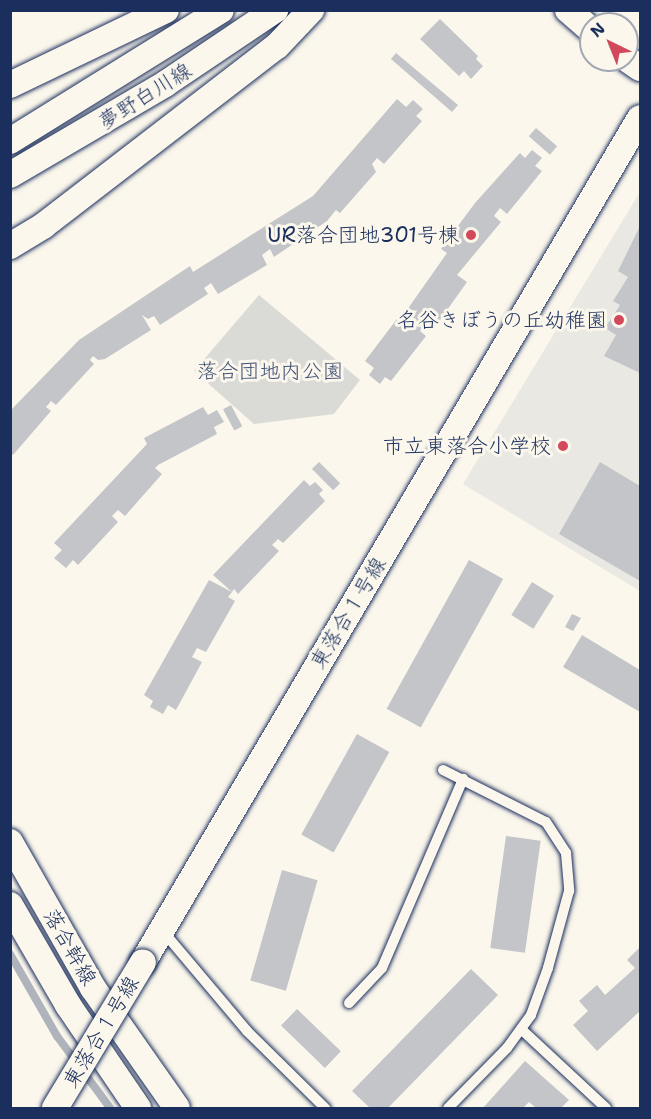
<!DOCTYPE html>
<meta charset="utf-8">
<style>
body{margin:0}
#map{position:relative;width:651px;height:1119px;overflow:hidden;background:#fbf7ec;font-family:"Shantell Sans","Klee One",sans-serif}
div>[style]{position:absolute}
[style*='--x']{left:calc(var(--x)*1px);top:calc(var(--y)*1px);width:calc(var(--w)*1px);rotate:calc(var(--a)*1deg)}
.built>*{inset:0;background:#eae8e2}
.green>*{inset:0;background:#dadad7}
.stream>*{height:8px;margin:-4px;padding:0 4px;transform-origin:4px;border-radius:4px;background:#afb3bb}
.building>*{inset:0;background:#c3c5c9;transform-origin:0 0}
.roads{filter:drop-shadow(0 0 2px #1b2f5e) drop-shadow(0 0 2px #1b2f5e)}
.service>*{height:10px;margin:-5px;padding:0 5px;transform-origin:5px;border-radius:5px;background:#fbf7ec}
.tertiary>*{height:26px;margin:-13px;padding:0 13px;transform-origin:13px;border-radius:13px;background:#fbf7ec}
.bridges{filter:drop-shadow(0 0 2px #1b2f5e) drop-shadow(0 0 2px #1b2f5e)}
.tertiary-bridge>*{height:26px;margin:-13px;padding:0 13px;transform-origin:13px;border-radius:13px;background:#fbf7ec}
.dots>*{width:16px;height:16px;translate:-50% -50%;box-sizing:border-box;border:3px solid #fbf7ec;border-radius:50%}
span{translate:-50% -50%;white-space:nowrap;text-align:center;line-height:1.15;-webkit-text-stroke:6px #fbf7ec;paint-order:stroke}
.street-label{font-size:21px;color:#1b2f5e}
.poi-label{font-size:21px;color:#1b2f5e}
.right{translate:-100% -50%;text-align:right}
.park-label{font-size:21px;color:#415176}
.frame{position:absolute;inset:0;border:12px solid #1b2f5e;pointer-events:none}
.north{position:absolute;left:579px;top:12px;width:60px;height:60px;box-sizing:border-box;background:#fbf7ec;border:2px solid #a1a7b3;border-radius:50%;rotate:317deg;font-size:16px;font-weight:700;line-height:24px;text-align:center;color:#1b2f5e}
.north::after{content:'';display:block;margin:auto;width:21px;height:27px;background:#d1495b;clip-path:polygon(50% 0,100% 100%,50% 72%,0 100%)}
</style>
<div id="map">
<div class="built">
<div style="clip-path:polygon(640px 192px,640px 591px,463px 484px)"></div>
</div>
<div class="green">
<div style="clip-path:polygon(259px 295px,360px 380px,334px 414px,254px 424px,194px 371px)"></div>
</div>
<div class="stream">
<div style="--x:10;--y:954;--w:95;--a:60.2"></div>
<div style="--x:57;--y:1036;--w:89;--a:53.6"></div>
</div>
<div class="building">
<div style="clip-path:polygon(440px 19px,478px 56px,476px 59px,483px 66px,471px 79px,464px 71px,459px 76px,420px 39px)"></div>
<div style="clip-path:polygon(396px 53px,458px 105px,452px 112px,391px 59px)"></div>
<div style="clip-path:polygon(397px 99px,406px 107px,413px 100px,423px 109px,416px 116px,422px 121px,384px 164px,377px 158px,372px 164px,376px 172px,340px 213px,336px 210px,327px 221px,274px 257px,270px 249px,262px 255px,267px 265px,218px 294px,211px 283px,204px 288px,208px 294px,160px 325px,154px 316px,148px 319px,142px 315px,151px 330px,105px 359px,98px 360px,93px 356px,90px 360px,94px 364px,56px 405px,51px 401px,46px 407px,51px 411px,13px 455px,10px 453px,10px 411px,79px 340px,190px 266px,193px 272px,313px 196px)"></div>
<div style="left:536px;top:128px;width:28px;height:11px;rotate:41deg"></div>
<div style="clip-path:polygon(532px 150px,542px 158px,535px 166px,542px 171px,507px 214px,500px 208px,494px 216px,501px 222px,457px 275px,467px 282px,435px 327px,427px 321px,423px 326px,420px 331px,426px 336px,391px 381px,385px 377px,380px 384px,369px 375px,374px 368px,365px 361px,400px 315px,402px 317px,447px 253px,441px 249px,475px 203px,520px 153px,525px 158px)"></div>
<div style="clip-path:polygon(640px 226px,640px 373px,604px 356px,616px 335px,605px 328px,620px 305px,613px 301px,628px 277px,618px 271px)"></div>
<div style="left:231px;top:405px;width:24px;height:9px;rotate:62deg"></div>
<div style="clip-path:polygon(203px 407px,208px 415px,217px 410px,224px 422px,214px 427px,217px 434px,158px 465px,155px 468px,162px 474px,125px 516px,118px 510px,112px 516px,118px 522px,78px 565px,73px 560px,66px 568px,54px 558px,62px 550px,54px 543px,147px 444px,144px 438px)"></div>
<div style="left:319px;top:462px;width:30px;height:10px;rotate:45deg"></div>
<div style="clip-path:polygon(600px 462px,640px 486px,640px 581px,559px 534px)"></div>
<div style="clip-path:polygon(304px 480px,310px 486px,315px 482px,323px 490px,319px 494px,325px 501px,283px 543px,278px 539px,272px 545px,279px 551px,238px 594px,234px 589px,232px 592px,213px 575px)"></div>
<div style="left:469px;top:560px;width:39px;height:170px;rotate:29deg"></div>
<div style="clip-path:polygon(209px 580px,232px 592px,228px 597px,235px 601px,206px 652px,197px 648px,192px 657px,202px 662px,176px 710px,168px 705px,163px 714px,150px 707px,153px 701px,144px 695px)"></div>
<div style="left:532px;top:582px;width:26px;height:39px;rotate:32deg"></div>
<div style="clip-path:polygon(572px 614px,581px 618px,573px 631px,565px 627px)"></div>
<div style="clip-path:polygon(582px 635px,640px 670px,640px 712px,563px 667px)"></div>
<div style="left:357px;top:734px;width:37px;height:115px;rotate:29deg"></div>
<div style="left:506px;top:836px;width:35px;height:113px;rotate:8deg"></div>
<div style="left:282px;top:870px;width:37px;height:115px;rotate:16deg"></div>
<div style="clip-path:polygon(640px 947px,640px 1011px,597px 1051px,573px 1025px,588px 1011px,579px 1001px,597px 985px,605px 995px,635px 968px,627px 960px)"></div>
<div style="clip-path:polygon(471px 969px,498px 995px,388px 1108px,370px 1108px,352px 1091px)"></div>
<div style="left:297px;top:1009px;width:61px;height:23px;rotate:44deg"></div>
<div style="clip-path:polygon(525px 1061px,569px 1100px,561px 1108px,536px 1108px,529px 1102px,523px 1108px,483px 1108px)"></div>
</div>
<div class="roads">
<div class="service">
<div style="--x:443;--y:770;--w:115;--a:26.8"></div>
<div style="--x:546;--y:822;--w:37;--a:57"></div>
<div style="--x:566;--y:853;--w:38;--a:85"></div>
<div style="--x:569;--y:891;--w:80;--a:105.3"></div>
<div style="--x:548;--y:968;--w:50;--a:109.9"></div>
<div style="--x:531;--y:1015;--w:41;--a:126"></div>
<div style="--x:507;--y:1048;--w:84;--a:134.5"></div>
<div style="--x:162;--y:930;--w:132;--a:49.9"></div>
<div style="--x:247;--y:1031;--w:110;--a:44.6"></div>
<div style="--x:349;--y:1003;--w:48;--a:-46.7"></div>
<div style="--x:382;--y:968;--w:206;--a:-66.8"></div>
<div style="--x:521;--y:1029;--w:116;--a:42.9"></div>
</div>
<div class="tertiary">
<div style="--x:568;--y:10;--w:30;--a:41"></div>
<div style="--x:627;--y:59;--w:16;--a:35"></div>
<div style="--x:10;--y:85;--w:173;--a:-25.7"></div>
<div style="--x:10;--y:141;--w:248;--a:-31.8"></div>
<div style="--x:10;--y:175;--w:180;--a:-30.4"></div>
<div style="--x:165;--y:84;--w:133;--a:-33.9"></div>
<div style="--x:10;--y:246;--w:39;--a:-31"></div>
<div style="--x:43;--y:226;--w:295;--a:-37.6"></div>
<div style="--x:277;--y:46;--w:50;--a:-46.6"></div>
<div style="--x:10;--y:842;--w:168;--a:60.4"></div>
<div style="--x:93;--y:988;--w:146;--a:55"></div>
<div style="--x:10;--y:905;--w:116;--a:59.9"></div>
<div style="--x:68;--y:1005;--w:125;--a:55.8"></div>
<div style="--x:143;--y:962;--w:979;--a:-59.51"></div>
</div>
</div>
<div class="bridges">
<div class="tertiary-bridge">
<div style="--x:55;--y:1108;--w:170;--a:-58.9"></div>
</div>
</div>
<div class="dots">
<div style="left:471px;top:235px;background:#d1495b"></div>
<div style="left:619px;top:320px;background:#d1495b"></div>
<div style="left:563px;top:446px;background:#d1495b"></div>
</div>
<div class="street-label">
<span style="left:145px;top:96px;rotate:-32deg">夢野白川線</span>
<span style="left:348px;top:613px;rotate:-59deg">東落合１号線</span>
<span style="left:70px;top:947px;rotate:60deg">落合幹線</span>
<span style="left:101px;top:1032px;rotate:-59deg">東落合１号線</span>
</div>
<div class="poi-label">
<span class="right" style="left:459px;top:235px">UR落合団地301号棟</span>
<span class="right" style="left:607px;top:320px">名谷きぼうの丘幼稚園</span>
<span class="right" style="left:551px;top:446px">市立東落合小学校</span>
</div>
<div class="park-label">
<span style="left:270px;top:371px">落合団地内公園</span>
</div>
<div class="frame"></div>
<div class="north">N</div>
</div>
